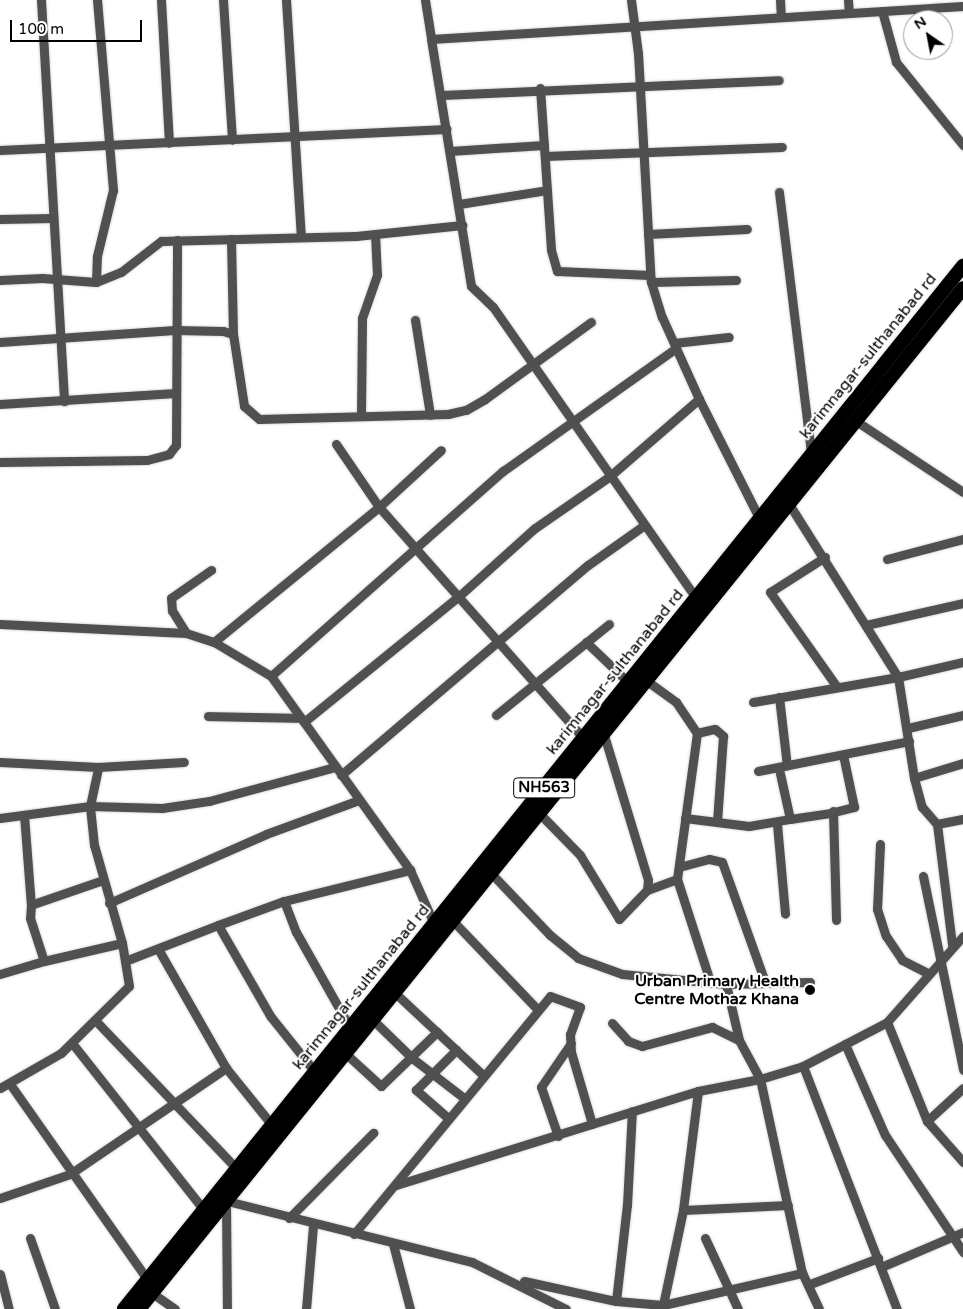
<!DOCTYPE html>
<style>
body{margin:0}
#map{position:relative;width:963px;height:1309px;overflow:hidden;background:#fff;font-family:"Varela Round",sans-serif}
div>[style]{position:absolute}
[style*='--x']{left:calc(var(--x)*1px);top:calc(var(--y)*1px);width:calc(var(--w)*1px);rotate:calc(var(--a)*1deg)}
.roads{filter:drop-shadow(0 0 1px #dbdbdb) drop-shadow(0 0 1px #dbdbdb)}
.minor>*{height:9px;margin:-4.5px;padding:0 4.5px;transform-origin:4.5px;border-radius:4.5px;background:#505050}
.trunk>*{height:14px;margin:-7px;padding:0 7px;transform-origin:7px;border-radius:7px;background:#000}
.dots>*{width:14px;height:14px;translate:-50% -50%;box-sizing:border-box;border:2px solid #fff;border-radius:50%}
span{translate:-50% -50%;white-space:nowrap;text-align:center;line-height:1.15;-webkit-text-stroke:4px #fff;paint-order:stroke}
.shield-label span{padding:1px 4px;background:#fff;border:1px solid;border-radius:4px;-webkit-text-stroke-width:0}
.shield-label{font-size:15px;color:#000;font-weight:700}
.street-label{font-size:16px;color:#000}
.poi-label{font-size:16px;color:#000;font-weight:700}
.right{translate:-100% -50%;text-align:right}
.north{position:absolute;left:903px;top:10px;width:50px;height:50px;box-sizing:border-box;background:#fff;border:1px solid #999;border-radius:50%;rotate:327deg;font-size:14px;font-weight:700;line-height:20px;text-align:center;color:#000}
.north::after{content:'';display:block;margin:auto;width:18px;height:22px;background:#000;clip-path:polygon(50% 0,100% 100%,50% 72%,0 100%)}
.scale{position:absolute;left:10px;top:20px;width:132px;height:22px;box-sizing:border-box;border:2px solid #000;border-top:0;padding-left:6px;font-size:15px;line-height:18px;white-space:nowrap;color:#000;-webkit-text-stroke:4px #fff;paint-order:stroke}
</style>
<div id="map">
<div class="roads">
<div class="minor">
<div style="--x:41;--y:0;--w:402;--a:86.7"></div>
<div style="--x:161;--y:0;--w:143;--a:86.8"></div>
<div style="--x:223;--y:0;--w:140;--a:86.3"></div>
<div style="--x:286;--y:0;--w:237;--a:86.4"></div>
<div style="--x:425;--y:0;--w:39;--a:81"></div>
<div style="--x:431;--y:39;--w:533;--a:-3.55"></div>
<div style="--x:631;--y:0;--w:53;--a:82.5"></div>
<div style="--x:638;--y:53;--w:229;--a:86.8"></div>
<div style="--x:651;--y:282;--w:37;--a:73"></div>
<div style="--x:662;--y:317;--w:90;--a:65.7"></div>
<div style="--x:699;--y:399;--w:136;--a:63.2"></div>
<div style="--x:780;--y:0;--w:17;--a:87"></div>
<div style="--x:848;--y:0;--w:13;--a:86"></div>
<div style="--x:882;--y:11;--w:53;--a:74.6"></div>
<div style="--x:896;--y:62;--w:107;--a:51.1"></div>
<div style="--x:431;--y:39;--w:250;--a:80.8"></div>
<div style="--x:471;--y:286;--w:30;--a:44"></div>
<div style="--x:493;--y:307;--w:356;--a:55.1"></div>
<div style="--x:540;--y:88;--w:162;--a:86.1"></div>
<div style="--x:551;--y:250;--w:22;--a:74"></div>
<div style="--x:557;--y:271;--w:93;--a:2.5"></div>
<div style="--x:441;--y:95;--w:338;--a:-2.5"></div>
<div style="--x:0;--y:150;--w:447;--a:-2.7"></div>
<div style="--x:450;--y:151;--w:94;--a:-3.7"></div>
<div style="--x:545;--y:156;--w:237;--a:-2.2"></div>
<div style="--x:779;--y:192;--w:264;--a:83"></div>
<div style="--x:459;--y:204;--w:89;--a:-9"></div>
<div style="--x:0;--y:219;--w:53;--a:-1.1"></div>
<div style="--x:648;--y:234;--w:99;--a:-2.9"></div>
<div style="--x:231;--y:239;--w:95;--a:88.8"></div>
<div style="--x:0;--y:280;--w:42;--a:-2.7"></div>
<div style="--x:42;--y:278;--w:54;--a:4.2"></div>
<div style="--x:96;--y:282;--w:27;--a:-22"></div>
<div style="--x:121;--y:272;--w:51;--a:-37.8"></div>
<div style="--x:161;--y:241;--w:195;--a:-1.5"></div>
<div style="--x:356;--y:236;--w:107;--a:-5.9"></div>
<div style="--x:96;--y:282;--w:26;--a:-88"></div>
<div style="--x:97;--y:256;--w:68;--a:-76.4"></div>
<div style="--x:113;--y:190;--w:191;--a:-94.8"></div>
<div style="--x:651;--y:282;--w:85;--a:-1.3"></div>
<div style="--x:415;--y:320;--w:96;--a:81"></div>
<div style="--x:0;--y:342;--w:175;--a:-3.9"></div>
<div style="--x:175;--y:330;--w:48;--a:1.2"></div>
<div style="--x:223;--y:331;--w:10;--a:17"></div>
<div style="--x:233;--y:334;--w:73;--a:81.3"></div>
<div style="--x:244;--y:406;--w:20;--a:41"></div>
<div style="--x:259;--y:419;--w:189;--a:-1.5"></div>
<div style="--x:448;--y:414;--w:18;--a:-13"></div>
<div style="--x:466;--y:410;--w:22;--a:-30"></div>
<div style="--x:485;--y:399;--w:131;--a:-36"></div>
<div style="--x:674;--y:343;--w:55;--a:-6.2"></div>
<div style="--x:0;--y:404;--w:176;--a:-3.6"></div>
<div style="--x:361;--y:415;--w:97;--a:-89.4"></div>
<div style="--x:362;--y:318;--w:46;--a:-70.8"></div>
<div style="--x:377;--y:275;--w:41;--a:-92.8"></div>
<div style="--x:856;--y:421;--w:128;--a:33.6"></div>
<div style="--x:336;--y:444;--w:76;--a:55.7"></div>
<div style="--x:379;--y:507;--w:312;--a:48.5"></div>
<div style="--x:0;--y:462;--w:147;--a:-0.8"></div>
<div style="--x:147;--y:460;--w:23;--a:-15"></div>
<div style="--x:169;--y:454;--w:11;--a:-52"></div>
<div style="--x:176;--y:445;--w:205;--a:-89.7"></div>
<div style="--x:789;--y:504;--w:204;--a:57.8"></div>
<div style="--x:898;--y:677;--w:67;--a:-13"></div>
<div style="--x:825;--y:557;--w:65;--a:147.5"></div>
<div style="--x:770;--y:592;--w:116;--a:54.8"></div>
<div style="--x:887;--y:559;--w:79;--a:-14.7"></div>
<div style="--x:0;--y:624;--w:186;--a:2.8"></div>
<div style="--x:186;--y:633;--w:29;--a:18"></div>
<div style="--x:214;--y:642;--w:66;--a:30.8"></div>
<div style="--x:271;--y:676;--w:239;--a:54.4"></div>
<div style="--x:410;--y:870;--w:59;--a:66"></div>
<div style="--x:866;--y:625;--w:99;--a:-12.8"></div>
<div style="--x:186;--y:633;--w:26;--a:-122"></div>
<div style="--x:172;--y:611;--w:13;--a:-94"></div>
<div style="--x:171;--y:598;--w:49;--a:-35"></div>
<div style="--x:214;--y:642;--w:213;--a:-39.3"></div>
<div style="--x:379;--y:507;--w:84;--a:-42.6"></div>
<div style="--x:586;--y:642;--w:59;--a:43.6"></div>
<div style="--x:271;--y:676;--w:310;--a:-41.5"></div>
<div style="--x:503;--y:471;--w:212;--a:-35.4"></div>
<div style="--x:647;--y:681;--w:36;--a:36"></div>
<div style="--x:676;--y:702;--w:37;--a:56"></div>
<div style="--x:697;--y:733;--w:147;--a:97.8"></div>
<div style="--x:677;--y:879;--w:107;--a:72.1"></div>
<div style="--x:779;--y:697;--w:69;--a:83.4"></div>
<div style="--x:753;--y:702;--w:147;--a:-9.8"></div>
<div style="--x:898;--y:677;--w:102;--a:81"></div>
<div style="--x:914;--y:778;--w:51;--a:-17"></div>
<div style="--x:496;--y:715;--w:145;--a:-38.8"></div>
<div style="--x:208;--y:716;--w:93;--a:1.2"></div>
<div style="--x:304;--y:722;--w:198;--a:-39.1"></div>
<div style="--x:458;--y:597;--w:103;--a:-41.9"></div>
<div style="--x:535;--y:528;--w:91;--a:-34.7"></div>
<div style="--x:610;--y:476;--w:118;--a:-40.9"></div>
<div style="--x:908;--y:728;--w:57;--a:-13.3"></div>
<div style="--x:697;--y:733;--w:18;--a:-13"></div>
<div style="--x:715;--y:729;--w:11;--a:41"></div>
<div style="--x:723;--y:736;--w:86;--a:94"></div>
<div style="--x:0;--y:762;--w:98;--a:2.9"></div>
<div style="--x:98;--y:767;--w:86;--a:-3.3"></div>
<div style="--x:779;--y:769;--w:51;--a:77.6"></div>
<div style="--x:790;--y:819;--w:40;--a:-8.5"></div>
<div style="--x:830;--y:813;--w:25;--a:-14"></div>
<div style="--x:854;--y:807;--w:53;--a:-101.9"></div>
<div style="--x:758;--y:771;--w:154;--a:-11.2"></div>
<div style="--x:341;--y:775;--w:324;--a:-40.4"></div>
<div style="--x:588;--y:565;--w:67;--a:-35.3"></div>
<div style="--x:914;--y:778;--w:30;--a:75"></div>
<div style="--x:922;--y:807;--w:23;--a:49"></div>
<div style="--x:937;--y:824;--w:26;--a:-11"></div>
<div style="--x:833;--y:811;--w:109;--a:88.4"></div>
<div style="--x:539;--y:813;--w:59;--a:45.7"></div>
<div style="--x:580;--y:855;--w:75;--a:58.6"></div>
<div style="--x:619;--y:919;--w:40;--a:-46"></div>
<div style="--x:647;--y:890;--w:10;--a:-84"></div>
<div style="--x:648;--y:880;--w:152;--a:-106.9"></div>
<div style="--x:24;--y:815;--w:90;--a:85.6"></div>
<div style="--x:0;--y:818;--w:91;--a:-7.6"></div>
<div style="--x:90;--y:806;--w:72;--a:1.6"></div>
<div style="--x:162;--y:808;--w:48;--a:-8.5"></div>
<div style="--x:209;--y:801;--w:131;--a:-15.1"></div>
<div style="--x:685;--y:818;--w:64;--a:7.1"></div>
<div style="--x:749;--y:826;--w:42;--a:-9.7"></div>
<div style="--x:777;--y:824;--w:90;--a:84.9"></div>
<div style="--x:937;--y:824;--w:122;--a:82.9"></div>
<div style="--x:880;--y:844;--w:65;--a:92.6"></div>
<div style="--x:877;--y:909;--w:28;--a:72"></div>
<div style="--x:886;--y:936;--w:29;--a:56"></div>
<div style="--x:902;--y:960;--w:30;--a:27"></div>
<div style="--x:679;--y:867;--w:31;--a:-15"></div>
<div style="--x:709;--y:859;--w:13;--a:13"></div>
<div style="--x:722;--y:862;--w:127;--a:70.3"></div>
<div style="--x:488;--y:870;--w:90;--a:46.4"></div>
<div style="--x:550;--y:935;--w:36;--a:39"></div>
<div style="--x:578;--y:958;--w:47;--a:20"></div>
<div style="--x:622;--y:974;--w:104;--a:5.5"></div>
<div style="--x:726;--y:984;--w:84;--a:-1.4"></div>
<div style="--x:923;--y:876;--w:198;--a:78.3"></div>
<div style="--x:103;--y:880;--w:76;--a:160.9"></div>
<div style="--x:31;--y:905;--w:13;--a:94"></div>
<div style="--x:30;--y:918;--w:45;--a:72"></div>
<div style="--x:44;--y:961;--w:80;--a:-13"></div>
<div style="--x:647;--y:890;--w:32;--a:-20"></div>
<div style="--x:284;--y:901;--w:33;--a:69"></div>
<div style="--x:296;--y:932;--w:110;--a:60.6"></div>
<div style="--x:109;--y:903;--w:171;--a:-23.7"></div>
<div style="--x:266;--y:834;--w:99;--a:-20.1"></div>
<div style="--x:453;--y:921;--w:123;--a:46.3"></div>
<div style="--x:218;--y:925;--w:70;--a:-20"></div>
<div style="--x:284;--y:901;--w:130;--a:-13.8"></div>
<div style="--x:125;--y:961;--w:100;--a:-21.2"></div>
<div style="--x:218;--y:925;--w:106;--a:60.1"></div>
<div style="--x:271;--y:1017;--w:70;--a:51.3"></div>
<div style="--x:0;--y:974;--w:46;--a:-16.5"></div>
<div style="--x:394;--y:992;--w:122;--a:43"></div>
<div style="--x:371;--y:1018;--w:57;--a:44.3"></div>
<div style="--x:412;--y:1058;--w:66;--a:37.6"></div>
<div style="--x:95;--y:1020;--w:206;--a:46.4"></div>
<div style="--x:887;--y:1022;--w:107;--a:68"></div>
<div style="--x:927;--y:1121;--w:55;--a:48.7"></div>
<div style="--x:612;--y:1023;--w:24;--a:48"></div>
<div style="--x:628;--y:1041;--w:15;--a:20"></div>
<div style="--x:642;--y:1046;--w:73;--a:-15.2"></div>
<div style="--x:712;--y:1027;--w:30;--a:26"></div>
<div style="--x:72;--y:1043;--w:213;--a:51.7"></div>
<div style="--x:845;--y:1044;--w:99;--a:66.3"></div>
<div style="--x:885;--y:1135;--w:141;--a:56.3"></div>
<div style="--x:345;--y:1053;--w:49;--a:42.5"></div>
<div style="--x:381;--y:1086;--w:78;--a:-44"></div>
<div style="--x:803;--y:1066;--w:261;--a:68.9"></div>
<div style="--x:226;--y:1068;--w:73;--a:51.1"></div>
<div style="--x:10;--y:1084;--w:240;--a:54.9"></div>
<div style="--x:0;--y:1088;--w:70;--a:-29.8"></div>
<div style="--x:61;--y:1053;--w:95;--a:-44.6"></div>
<div style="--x:129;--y:986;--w:44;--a:-99.2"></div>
<div style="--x:122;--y:943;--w:102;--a:-105.9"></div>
<div style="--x:94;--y:845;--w:39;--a:-96"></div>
<div style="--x:90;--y:806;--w:40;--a:-78"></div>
<div style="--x:698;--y:1091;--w:63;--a:-11"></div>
<div style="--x:760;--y:1079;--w:44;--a:-118.3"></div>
<div style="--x:739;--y:1040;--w:57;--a:-103.1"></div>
<div style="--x:448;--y:1118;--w:43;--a:-138.8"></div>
<div style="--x:416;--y:1090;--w:57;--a:-45"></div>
<div style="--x:927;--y:1121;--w:49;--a:-42.5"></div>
<div style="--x:558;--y:1136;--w:52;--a:-109.1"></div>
<div style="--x:541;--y:1087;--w:53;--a:-55.7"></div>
<div style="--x:396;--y:1185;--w:316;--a:-17.3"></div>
<div style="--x:698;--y:1091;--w:120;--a:97.2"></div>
<div style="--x:683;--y:1210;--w:105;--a:-2.7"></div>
<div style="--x:0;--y:1198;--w:74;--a:-18.9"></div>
<div style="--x:70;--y:1174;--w:189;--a:-34.2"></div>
<div style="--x:226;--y:1068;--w:137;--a:-119.7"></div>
<div style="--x:223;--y:1200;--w:257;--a:14"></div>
<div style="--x:472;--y:1262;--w:105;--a:26.6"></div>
<div style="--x:226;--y:1201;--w:108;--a:89.5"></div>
<div style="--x:289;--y:1218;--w:120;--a:-45.3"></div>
<div style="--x:354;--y:1234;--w:308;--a:-50.5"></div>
<div style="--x:550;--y:996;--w:32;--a:20"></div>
<div style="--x:580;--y:1007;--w:29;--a:110"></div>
<div style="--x:570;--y:1034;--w:18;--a:87"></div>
<div style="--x:571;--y:1052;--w:75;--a:73.7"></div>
<div style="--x:30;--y:1238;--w:75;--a:70.6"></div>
<div style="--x:705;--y:1238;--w:78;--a:65.1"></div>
<div style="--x:393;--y:1244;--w:67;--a:75.3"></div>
<div style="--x:881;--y:1267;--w:89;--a:-23.1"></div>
<div style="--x:0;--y:1274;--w:36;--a:76"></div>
<div style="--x:524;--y:1281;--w:94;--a:12.3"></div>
<div style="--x:616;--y:1301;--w:47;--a:4.9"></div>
<div style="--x:663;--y:1305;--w:143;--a:-13"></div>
<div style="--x:810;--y:1284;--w:73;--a:-20.9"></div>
<div style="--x:152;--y:1293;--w:28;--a:35"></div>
<div style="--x:616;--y:1301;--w:97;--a:-83.5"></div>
<div style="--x:627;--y:1205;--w:94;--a:-87"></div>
<div style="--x:663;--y:1305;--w:97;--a:-78.1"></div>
<div style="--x:306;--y:1309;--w:84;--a:-85.2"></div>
<div style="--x:819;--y:1309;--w:40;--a:-115"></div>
<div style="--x:802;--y:1273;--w:198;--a:-102.2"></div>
<div style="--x:760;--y:1079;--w:45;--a:-16.8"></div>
<div style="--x:803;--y:1066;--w:95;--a:-27.6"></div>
<div style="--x:887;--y:1022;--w:115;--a:-48.5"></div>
</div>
<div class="trunk">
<div style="--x:124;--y:1309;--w:1339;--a:-51.19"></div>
<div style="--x:139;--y:1309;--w:1312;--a:-51.09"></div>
</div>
</div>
<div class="dots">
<div style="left:810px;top:990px;background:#000"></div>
</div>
<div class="shield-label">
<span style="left:544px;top:788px">NH563</span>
</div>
<div class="street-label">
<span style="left:868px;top:356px;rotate:-51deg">karimnagar-sulthanabad rd</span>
<span style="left:615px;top:672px;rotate:-51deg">karimnagar-sulthanabad rd</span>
<span style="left:361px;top:987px;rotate:-51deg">karimnagar-sulthanabad rd</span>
</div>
<div class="poi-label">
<span class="right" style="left:799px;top:990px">Urban Primary Health<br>Centre Mothaz Khana</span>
</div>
<div class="north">N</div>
<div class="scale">100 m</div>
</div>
